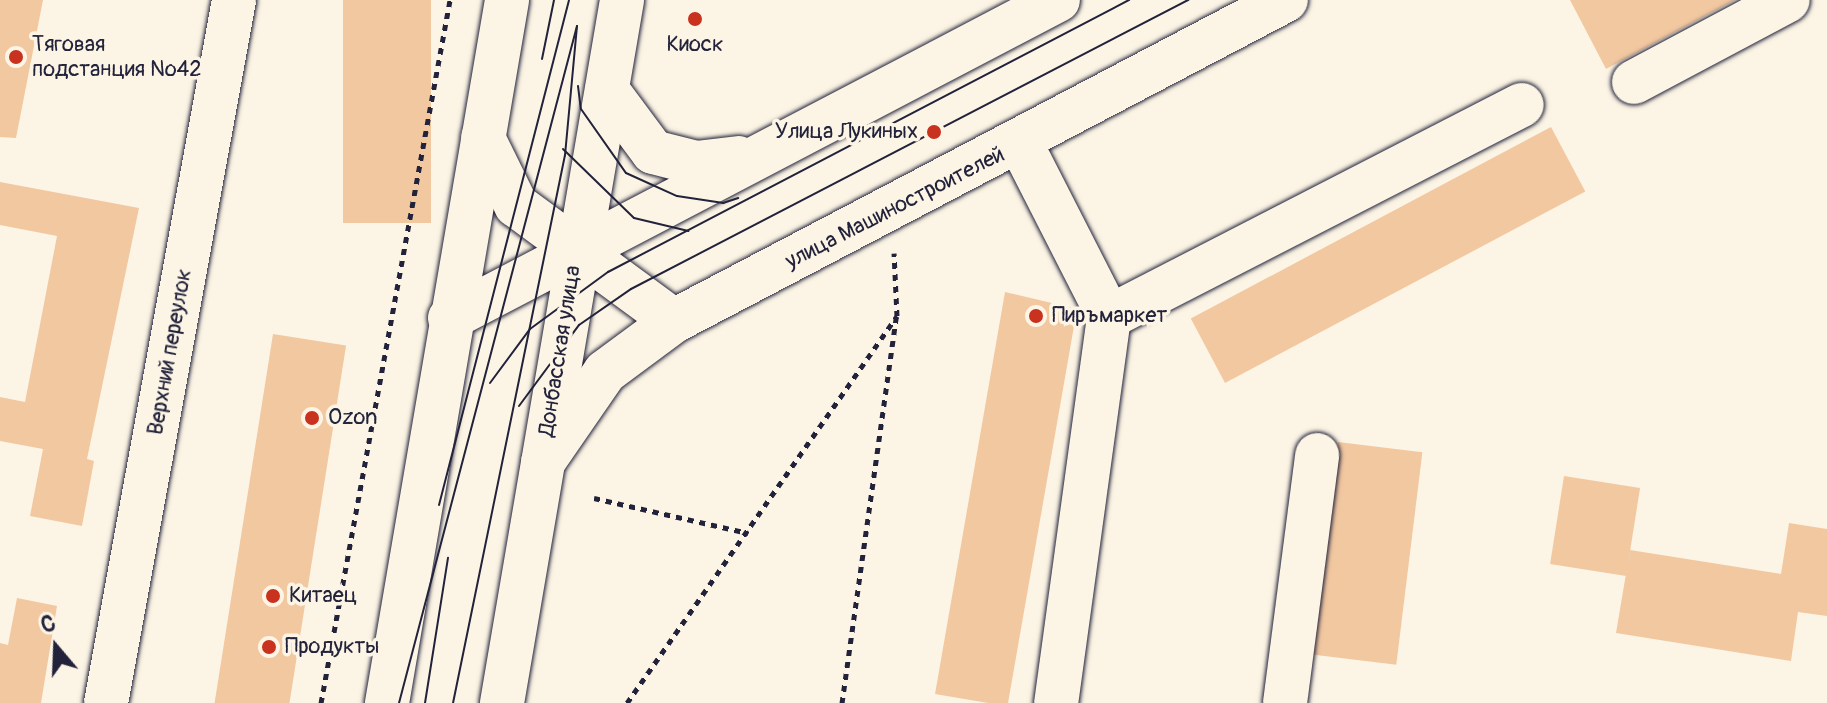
<!DOCTYPE html>
<meta charset="utf-8">
<style>
body{margin:0}
#map{position:relative;width:1827px;height:703px;overflow:hidden;background:#fcf5e5;font-family:Pangolin,sans-serif}
div>[style]{position:absolute}
[style*='--x']{left:calc(var(--x)*1px);top:calc(var(--y)*1px);width:calc(var(--w)*1px);rotate:calc(var(--a)*1deg)}
.building>*{inset:0;background:#f2c8a1;transform-origin:0 0}
.path>*{height:5px;margin-top:-2.5px;transform-origin:0;background:repeating-linear-gradient(90deg,#22223b 0 6px,transparent 0 12px)}
.roads{filter:drop-shadow(0 0 2px #22223b) drop-shadow(0 0 2px #22223b)}
.minor>*{height:44px;margin:-22px;padding:0 22px;transform-origin:22px;border-radius:22px;background:#fcf5e5}
.major>*{height:44px;margin:-22px;padding:0 22px;transform-origin:22px;border-radius:22px;background:#fcf5e5}
.tram>*{height:2px;margin:-1px;padding:0 1px;transform-origin:1px;border-radius:1px;background:#22223b}
.dots>*{width:22px;height:22px;translate:-50% -50%;box-sizing:border-box;border:4px solid #fcf5e5;border-radius:50%}
span{translate:-50% -50%;white-space:nowrap;text-align:center;line-height:1.15;-webkit-text-stroke:7px #fcf5e5;paint-order:stroke}
.poi-label{font-size:22px;color:#22223b}
.left{translate:0 -50%;text-align:left}
.right{translate:-100% -50%;text-align:right}
.street-label{font-size:22px;color:#22223b}
.north{position:absolute;left:16px;top:607px;width:80px;height:80px;-webkit-text-stroke:6px #fcf5e5;paint-order:stroke;rotate:341deg;font-size:22px;font-weight:700;line-height:32px;text-align:center;color:#22223b}
.north::after{content:'';display:block;margin:auto;width:28px;height:36px;background:#22223b;clip-path:polygon(50% 0,100% 100%,50% 72%,0 100%)}
</style>
<div id="map">
<div class="building">
<div style="clip-path:polygon(0 0,43px 0,16px 138px,0 137px)"></div>
<div style="left:343px;top:0;width:88px;height:223px"></div>
<div style="clip-path:polygon(1570px 0,1735px 0,1606px 69px)"></div>
<div style="left:1551px;top:127px;width:73px;height:408px;rotate:62deg"></div>
<div style="clip-path:polygon(0 182px,139px 208px,87px 459px,94px 461px,82px 526px,30px 516px,43px 449px,0 441px,0 397px,25px 402px,57px 236px,0 225px)"></div>
<div style="clip-path:polygon(1005px 292px,1077px 309px,1008px 703px,988px 703px,935px 694px)"></div>
<div style="left:273px;top:334px;width:74px;height:375px;rotate:9deg"></div>
<div style="left:1338px;top:442px;width:85px;height:214px;rotate:7deg"></div>
<div style="left:1564px;top:476px;width:77px;height:89px;rotate:9deg"></div>
<div style="clip-path:polygon(1789px 523px,1827px 529px,1827px 616px,1798px 612px,1791px 661px,1616px 633px,1630px 550px,1781px 574px)"></div>
<div style="clip-path:polygon(17px 598px,57px 606px,41px 703px,0 703px,0 643px,8px 645px)"></div>
</div>
<div class="path">
<div style="--x:594;--y:498;--w:158;--a:12.8"></div>
<div style="--x:321;--y:703;--w:715;--a:-79.6"></div>
<div style="--x:627;--y:703;--w:472;--a:-55.1"></div>
<div style="--x:897;--y:316;--w:63;--a:-92.7"></div>
<div style="--x:842;--y:703;--w:390;--a:-82"></div>
</div>
<div class="roads">
<div class="minor">
<div style="--x:1634;--y:82;--w:174;--a:-28"></div>
<div style="--x:1021;--y:144;--w:194;--a:63"></div>
<div style="--x:1109;--y:317;--w:390;--a:97.8"></div>
<div style="--x:1109;--y:317;--w:464;--a:-27.2"></div>
<div style="--x:106;--y:703;--w:715;--a:-79.68"></div>
<div style="--x:1285;--y:703;--w:250;--a:-82.6"></div>
</div>
<div class="major">
<div style="--x:607;--y:90;--w:77;--a:53.4"></div>
<div style="--x:653;--y:152;--w:44;--a:14.3"></div>
<div style="--x:696;--y:163;--w:43;--a:-6.6"></div>
<div style="--x:483;--y:138;--w:75;--a:63.8"></div>
<div style="--x:516;--y:205;--w:196;--a:36.3"></div>
<div style="--x:450;--y:318;--w:686;--a:-27.61"></div>
<div style="--x:543;--y:462;--w:109;--a:-55.4"></div>
<div style="--x:605;--y:372;--w:86;--a:-36.5"></div>
<div style="--x:674;--y:321;--w:691;--a:-27.68"></div>
<div style="--x:387;--y:703;--w:713;--a:-80.31"></div>
<div style="--x:502;--y:703;--w:713;--a:-80.31"></div>
</div>
</div>
<div class="tram">
<div style="--x:542;--y:59;--w:60;--a:-78.5"></div>
<div style="--x:578;--y:86;--w:23;--a:83"></div>
<div style="--x:581;--y:109;--w:78;--a:54.9"></div>
<div style="--x:626;--y:173;--w:56;--a:24.3"></div>
<div style="--x:677;--y:196;--w:47;--a:8.7"></div>
<div style="--x:723;--y:203;--w:16;--a:-18"></div>
<div style="--x:563;--y:149;--w:99;--a:44.2"></div>
<div style="--x:634;--y:218;--w:56;--a:13.5"></div>
<div style="--x:490;--y:383;--w:67;--a:-53.5"></div>
<div style="--x:530;--y:329;--w:97;--a:-36.2"></div>
<div style="--x:608;--y:272;--w:588;--a:-27.57"></div>
<div style="--x:519;--y:406;--w:101;--a:-53.5"></div>
<div style="--x:579;--y:325;--w:63;--a:-34.7"></div>
<div style="--x:631;--y:289;--w:628;--a:-27.42"></div>
<div style="--x:439;--y:505;--w:521;--a:-75.56"></div>
<div style="--x:399;--y:703;--w:700;--a:-75.27"></div>
<div style="--x:577;--y:26;--w:130;--a:95.3"></div>
<div style="--x:565;--y:155;--w:559;--a:101.55"></div>
<div style="--x:425;--y:703;--w:147;--a:-81"></div>
</div>
<div class="dots">
<div style="left:695px;top:19px;background:#c8321e"></div>
<div style="left:16px;top:57px;background:#c8321e"></div>
<div style="left:934px;top:132px;background:#c8321e"></div>
<div style="left:1036px;top:316px;background:#c8321e"></div>
<div style="left:312px;top:418px;background:#c8321e"></div>
<div style="left:273px;top:596px;background:#c8321e"></div>
<div style="left:269px;top:647px;background:#c8321e"></div>
</div>
<div class="poi-label">
<span class="left" style="left:32px;top:57px">Тяговая<br>подстанция №42</span>
<span style="left:695px;top:45px">Киоск</span>
<span class="right" style="left:918px;top:132px">Улица Лукиных</span>
<span class="left" style="left:1052px;top:316px">Пиръмаркет</span>
<span class="left" style="left:328px;top:418px">Ozon</span>
<span class="left" style="left:289px;top:596px">Китаец</span>
<span class="left" style="left:285px;top:647px">Продукты</span>
</div>
<div class="street-label">
<span style="left:895px;top:208px;rotate:-27deg">улица Машиностроителей</span>
<span style="left:560px;top:351px;rotate:-81deg">Донбасская улица</span>
<span style="left:170px;top:352px;rotate:-80deg">Верхний переулок</span>
</div>
<div class="north">С</div>
</div>
